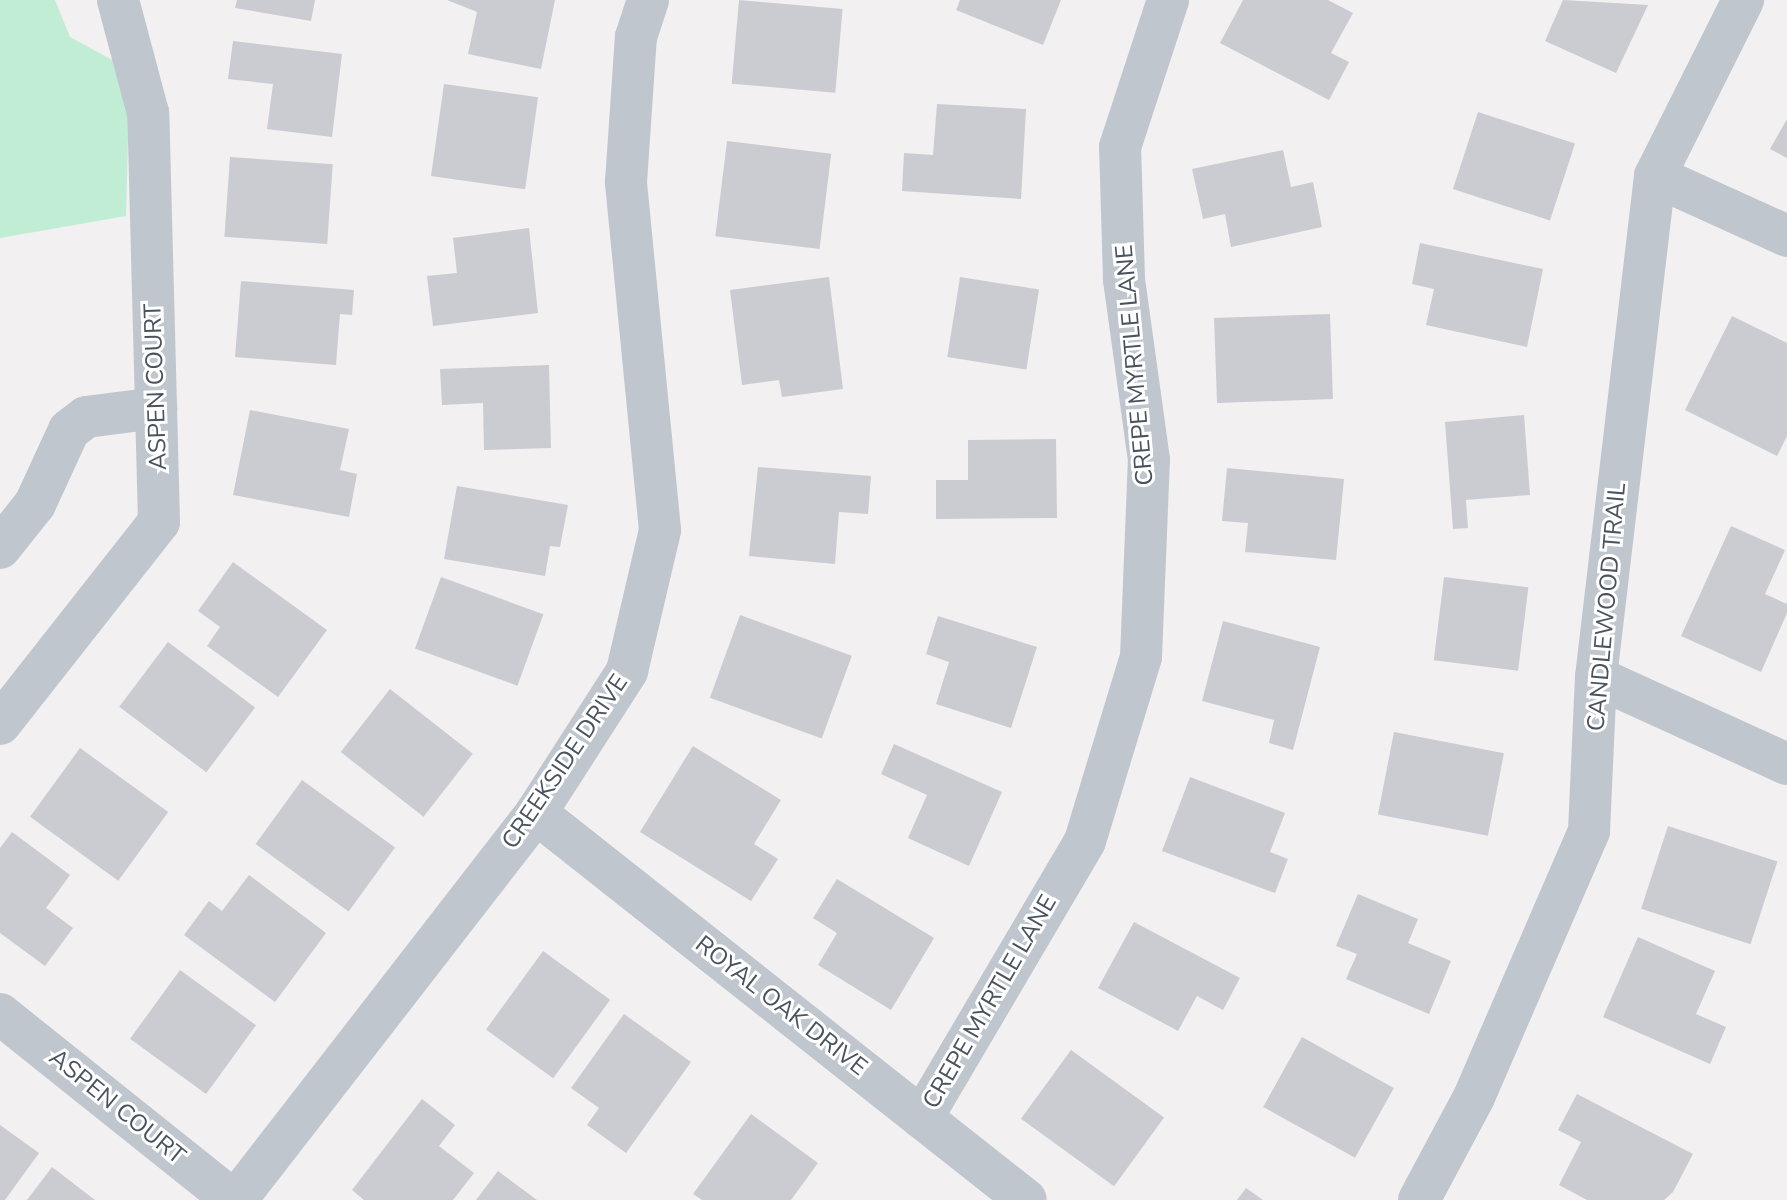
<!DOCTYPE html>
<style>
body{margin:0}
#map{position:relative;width:1787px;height:1200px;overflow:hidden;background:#f2f0f0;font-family:"Nunito Sans",sans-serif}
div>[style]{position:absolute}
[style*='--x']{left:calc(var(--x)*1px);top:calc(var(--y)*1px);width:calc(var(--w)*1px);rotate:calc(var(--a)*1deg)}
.green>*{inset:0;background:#c1edd5}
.building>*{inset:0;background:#caccd2;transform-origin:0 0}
.minor>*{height:42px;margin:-21px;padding:0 21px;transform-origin:21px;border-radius:21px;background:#bfc6ce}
span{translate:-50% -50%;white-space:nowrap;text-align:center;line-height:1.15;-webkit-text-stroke:6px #fff;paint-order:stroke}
.street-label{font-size:24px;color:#49525d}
</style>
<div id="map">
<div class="green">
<div style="clip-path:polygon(0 0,55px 0,70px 37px,114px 61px,129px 100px,126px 216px,0 238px)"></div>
</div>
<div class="building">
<div style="clip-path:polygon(237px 0,315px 0,311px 21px,235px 8px)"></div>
<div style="clip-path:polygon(447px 0,555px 0,541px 69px,468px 54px,477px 12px)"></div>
<div style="left:739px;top:0;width:104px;height:84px;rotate:5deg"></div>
<div style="clip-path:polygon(960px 0,1061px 0,1043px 45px,956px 10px)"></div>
<div style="clip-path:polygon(1243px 0,1328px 0,1353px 13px,1331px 53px,1349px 62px,1329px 100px,1220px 43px)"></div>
<div style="clip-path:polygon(1563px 0,1648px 5px,1616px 73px,1545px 41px)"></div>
<div style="clip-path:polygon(233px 41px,342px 54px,332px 137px,267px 129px,273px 84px,228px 79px)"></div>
<div style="left:444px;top:84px;width:95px;height:93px;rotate:8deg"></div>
<div style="clip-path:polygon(937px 104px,1026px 109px,1021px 199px,902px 191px,904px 153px,933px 155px)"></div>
<div style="left:1478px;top:112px;width:102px;height:81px;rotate:18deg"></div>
<div style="clip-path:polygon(1787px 119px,1787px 158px,1770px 149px)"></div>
<div style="left:727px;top:141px;width:105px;height:96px;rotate:7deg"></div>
<div style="clip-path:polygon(1283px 150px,1291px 187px,1313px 182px,1322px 227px,1231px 247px,1225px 214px,1203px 219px,1192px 169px)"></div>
<div style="left:230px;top:157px;width:103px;height:80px;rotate:4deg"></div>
<div style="clip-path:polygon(529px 228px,538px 313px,433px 326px,427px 276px,457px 273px,453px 238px)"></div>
<div style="clip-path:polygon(1420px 243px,1543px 269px,1527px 347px,1426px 325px,1434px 289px,1412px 284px)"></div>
<div style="clip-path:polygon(829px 277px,843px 389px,782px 397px,779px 380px,742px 385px,730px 290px)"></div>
<div style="left:960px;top:277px;width:80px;height:81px;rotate:9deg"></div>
<div style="clip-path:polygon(241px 281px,354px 290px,352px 315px,340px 314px,336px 365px,235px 357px)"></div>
<div style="left:1330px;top:314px;width:85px;height:116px;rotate:88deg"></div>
<div style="clip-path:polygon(1732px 316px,1787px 343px,1787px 436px,1777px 456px,1685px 410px)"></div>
<div style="clip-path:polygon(549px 365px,551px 448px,484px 450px,483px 403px,442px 405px,440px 369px)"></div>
<div style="clip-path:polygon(250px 410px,349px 429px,340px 470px,357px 474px,349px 517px,233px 495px)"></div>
<div style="clip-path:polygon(1524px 415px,1530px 495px,1466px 500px,1468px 528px,1453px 529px,1445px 422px)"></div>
<div style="clip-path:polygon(1056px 439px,1057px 518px,936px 519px,936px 480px,968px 480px,968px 440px)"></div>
<div style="clip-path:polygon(758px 467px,871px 476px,868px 514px,839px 512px,835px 564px,749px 556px)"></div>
<div style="clip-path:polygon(1227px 468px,1344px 479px,1336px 560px,1245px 552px,1248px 523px,1222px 521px)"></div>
<div style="clip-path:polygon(457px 486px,568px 505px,560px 547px,550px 546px,545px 576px,444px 559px)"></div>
<div style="clip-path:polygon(1731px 526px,1785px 550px,1765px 594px,1787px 604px,1787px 613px,1761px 672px,1681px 636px)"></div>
<div style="clip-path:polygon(233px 562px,327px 630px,278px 697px,207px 646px,220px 627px,198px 611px)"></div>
<div style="left:441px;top:577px;width:109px;height:76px;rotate:20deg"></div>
<div style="left:1444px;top:577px;width:85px;height:84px;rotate:7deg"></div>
<div style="left:740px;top:615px;width:119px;height:88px;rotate:20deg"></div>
<div style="clip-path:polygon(938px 616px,1037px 647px,1011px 728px,936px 704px,949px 662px,926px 654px)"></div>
<div style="clip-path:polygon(1223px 621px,1320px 647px,1293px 750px,1269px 743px,1274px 720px,1202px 701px)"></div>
<div style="left:168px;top:642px;width:109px;height:81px;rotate:37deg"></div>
<div style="left:390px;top:689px;width:105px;height:80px;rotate:38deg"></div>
<div style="left:1394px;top:732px;width:112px;height:84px;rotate:11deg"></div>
<div style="clip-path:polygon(894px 744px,1002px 792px,969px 866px,908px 838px,927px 795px,881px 774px)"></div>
<div style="clip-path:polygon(693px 746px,781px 800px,754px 844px,778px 859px,751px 901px,640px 832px)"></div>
<div style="left:80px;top:748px;width:109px;height:85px;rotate:36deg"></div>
<div style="clip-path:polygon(1190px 777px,1285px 813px,1270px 852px,1288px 859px,1275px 893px,1162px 851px)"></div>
<div style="left:302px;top:780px;width:115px;height:79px;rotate:36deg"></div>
<div style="left:1668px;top:826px;width:115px;height:87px;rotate:18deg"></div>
<div style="clip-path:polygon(12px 832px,70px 875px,46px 908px,73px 928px,45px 966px,0 933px,0 848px)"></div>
<div style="clip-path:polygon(249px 875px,326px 933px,275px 1002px,184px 935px,209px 901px,222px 911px)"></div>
<div style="clip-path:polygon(837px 879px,934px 938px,891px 1010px,818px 965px,837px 933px,813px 918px)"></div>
<div style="clip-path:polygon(1358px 894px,1418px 919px,1408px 943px,1451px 961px,1429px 1014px,1346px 979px,1357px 954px,1336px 946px)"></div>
<div style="clip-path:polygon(1134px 922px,1240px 978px,1223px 1010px,1197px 996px,1178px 1031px,1098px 988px)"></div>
<div style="clip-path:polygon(1638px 937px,1715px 971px,1696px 1014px,1726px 1027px,1710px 1064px,1603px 1017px)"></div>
<div style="left:543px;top:951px;width:83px;height:97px;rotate:36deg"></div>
<div style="left:180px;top:970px;width:94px;height:85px;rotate:36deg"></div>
<div style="clip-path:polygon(624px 1014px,691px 1062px,626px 1153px,587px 1125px,599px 1108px,571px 1088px)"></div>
<div style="left:1302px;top:1037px;width:105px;height:80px;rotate:29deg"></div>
<div style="left:1071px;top:1050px;width:115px;height:85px;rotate:36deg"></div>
<div style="clip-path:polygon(1577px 1094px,1693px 1154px,1673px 1192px,1664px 1200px,1587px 1200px,1559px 1185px,1581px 1142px,1558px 1130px)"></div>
<div style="clip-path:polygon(422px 1099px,455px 1125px,439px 1146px,474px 1173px,453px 1200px,364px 1200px,352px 1190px)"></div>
<div style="clip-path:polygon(751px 1114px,818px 1163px,791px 1200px,702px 1200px,693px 1194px)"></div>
<div style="clip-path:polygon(0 1125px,39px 1153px,5px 1200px,0 1200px)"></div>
<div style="clip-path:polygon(52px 1167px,95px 1200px,27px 1200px)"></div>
<div style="clip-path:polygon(498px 1171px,537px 1200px,476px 1200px)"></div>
<div style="clip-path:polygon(1246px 1188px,1263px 1200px,1237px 1200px)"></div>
</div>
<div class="minor">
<div style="--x:1655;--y:176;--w:145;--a:24.4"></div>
<div style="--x:0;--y:548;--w:56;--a:-51.5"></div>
<div style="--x:35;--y:504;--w:81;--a:-65.3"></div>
<div style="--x:69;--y:430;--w:21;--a:-37"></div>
<div style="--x:86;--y:417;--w:71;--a:-7.3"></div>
<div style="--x:1596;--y:677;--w:210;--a:24.5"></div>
<div style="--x:0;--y:724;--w:257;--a:-51.8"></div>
<div style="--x:159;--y:522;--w:409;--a:-91.5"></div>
<div style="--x:148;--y:113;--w:117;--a:-104.9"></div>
<div style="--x:536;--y:813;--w:624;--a:38.3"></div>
<div style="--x:0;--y:1014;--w:298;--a:38.6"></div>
<div style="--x:922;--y:1118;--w:321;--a:-59.5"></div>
<div style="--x:1085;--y:841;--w:192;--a:-73.1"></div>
<div style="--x:1141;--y:657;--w:197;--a:-87.7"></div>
<div style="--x:1149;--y:460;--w:183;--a:-97.9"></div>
<div style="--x:1124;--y:279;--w:132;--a:-91.7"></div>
<div style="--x:1120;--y:147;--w:155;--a:-71.9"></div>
<div style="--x:236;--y:1200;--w:490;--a:-52.2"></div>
<div style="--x:536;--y:813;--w:169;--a:-57.3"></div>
<div style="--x:627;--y:671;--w:145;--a:-76.8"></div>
<div style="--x:660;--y:530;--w:350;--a:-95.6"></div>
<div style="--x:626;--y:182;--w:145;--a:-86.1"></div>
<div style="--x:636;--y:37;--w:39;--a:-72"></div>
<div style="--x:1419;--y:1200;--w:117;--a:-61.9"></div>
<div style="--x:1474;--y:1097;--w:290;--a:-66.6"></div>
<div style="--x:1589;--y:831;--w:154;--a:-87.4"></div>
<div style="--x:1596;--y:677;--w:504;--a:-83.28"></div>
<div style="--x:1655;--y:176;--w:197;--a:-63.4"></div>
</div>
<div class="street-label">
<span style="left:1135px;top:365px;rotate:-95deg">CREPE MYRTLE LANE</span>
<span style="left:156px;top:387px;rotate:-92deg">ASPEN COURT</span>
<span style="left:1607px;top:607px;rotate:-85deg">CANDLEWOOD TRAIL</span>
<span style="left:565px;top:762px;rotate:-56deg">CREEKSIDE DRIVE</span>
<span style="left:990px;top:1002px;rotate:-60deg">CREPE MYRTLE LANE</span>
<span style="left:781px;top:1006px;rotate:38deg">ROYAL OAK DRIVE</span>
<span style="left:117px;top:1107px;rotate:39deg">ASPEN COURT</span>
</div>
</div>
